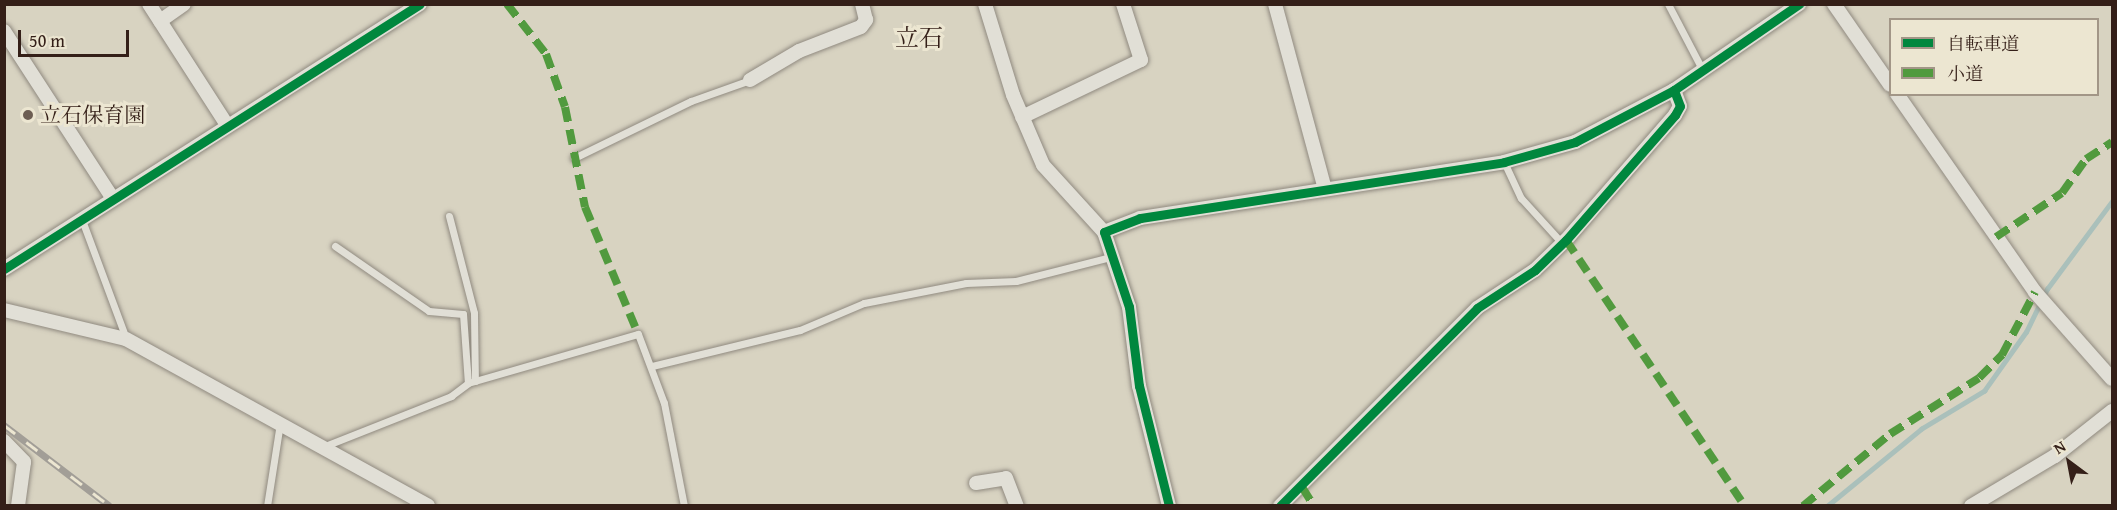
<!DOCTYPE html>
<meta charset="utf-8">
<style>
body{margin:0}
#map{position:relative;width:2117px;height:510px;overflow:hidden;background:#d8d3c1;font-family:"Gentium Book Plus","Noto Serif JP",serif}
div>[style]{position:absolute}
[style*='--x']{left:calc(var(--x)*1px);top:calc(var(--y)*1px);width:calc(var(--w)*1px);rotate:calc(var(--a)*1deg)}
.stream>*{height:4.5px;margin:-2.25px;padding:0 2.25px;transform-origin:2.25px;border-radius:2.25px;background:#aac0bb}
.roads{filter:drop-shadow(0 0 2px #908a80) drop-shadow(0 0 2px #908a80)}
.service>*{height:7px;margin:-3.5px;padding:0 3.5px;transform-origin:3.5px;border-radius:3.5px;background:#e1dfd6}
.minor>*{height:14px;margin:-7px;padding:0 7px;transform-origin:7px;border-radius:7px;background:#e1dfd6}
.rail>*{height:7px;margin-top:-3.5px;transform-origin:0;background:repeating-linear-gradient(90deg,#ece6d1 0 14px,#a29e97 0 28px);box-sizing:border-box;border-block:2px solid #a29e97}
.quiet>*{height:8px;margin-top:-4px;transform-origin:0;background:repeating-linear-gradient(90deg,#519a3e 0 15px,transparent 0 23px)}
.cycleway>*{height:9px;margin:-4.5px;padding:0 4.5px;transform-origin:4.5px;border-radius:4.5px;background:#00873e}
.dots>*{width:16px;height:16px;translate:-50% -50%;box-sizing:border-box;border:3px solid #ece6d1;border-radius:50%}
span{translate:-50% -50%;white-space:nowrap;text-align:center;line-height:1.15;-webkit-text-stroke:6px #ece6d1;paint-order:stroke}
.poi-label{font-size:21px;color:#341f18}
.left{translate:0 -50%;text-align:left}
.quarter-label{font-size:24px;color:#341f18}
.frame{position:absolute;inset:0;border:6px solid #341f18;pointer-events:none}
.legend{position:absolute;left:1889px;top:18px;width:210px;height:78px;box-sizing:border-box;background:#ece6d1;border:2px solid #a29687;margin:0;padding:8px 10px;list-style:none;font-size:18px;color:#341f18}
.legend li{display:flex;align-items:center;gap:12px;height:30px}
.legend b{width:30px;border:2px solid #a29687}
.north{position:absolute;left:2039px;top:432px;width:60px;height:60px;-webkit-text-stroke:4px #ece6d1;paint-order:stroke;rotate:328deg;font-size:16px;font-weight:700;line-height:24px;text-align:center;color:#341f18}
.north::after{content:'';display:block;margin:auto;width:21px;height:27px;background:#341f18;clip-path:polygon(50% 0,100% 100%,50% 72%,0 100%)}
.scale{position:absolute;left:18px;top:30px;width:111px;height:27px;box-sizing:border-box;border:3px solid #341f18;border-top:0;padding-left:8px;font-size:18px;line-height:21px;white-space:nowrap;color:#341f18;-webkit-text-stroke:4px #ece6d1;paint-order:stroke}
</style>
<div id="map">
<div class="stream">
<div style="--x:1827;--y:506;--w:122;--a:-39.3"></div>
<div style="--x:1921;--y:429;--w:74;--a:-31.1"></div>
<div style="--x:1984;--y:391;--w:72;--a:-54.6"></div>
<div style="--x:2026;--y:332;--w:48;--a:-64"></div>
<div style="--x:2047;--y:289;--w:109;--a:-53.5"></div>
</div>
<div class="roads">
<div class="service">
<div style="--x:1668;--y:4;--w:76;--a:62.4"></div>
<div style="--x:574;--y:158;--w:130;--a:-26"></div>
<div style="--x:691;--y:101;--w:63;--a:-19.6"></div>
<div style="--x:1504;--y:162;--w:40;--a:65"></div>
<div style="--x:1521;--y:198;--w:61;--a:47.7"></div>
<div style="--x:449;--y:216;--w:100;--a:75.5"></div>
<div style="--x:474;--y:313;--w:68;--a:89.2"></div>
<div style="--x:82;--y:220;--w:126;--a:69.6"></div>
<div style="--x:335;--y:246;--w:114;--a:34.7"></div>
<div style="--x:429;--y:311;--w:34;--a:5"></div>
<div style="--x:463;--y:314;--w:69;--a:85.9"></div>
<div style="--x:652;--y:366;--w:152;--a:-13.7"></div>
<div style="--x:800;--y:330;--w:69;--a:-22.9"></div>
<div style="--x:864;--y:303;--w:104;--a:-11.1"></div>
<div style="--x:966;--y:283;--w:50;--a:-2.3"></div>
<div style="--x:1016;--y:281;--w:97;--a:-14.3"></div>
<div style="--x:325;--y:446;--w:136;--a:-21.6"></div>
<div style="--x:451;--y:396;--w:21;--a:-37"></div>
<div style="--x:468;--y:383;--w:177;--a:-16.1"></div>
<div style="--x:638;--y:334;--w:74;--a:69.4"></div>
<div style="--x:664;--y:403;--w:105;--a:79"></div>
<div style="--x:267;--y:506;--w:84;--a:-81.1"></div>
</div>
<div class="minor">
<div style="--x:149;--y:4;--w:144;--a:57.2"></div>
<div style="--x:985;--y:4;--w:95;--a:72.9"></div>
<div style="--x:1013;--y:95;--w:76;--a:66.8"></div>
<div style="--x:1043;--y:165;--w:91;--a:47.7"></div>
<div style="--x:1275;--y:4;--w:188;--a:74.9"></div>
<div style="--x:1834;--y:4;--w:98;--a:55.3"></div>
<div style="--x:160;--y:21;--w:29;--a:-35"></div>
<div style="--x:4;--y:31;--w:200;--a:57"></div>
<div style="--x:750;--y:80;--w:57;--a:-30.6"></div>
<div style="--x:799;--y:51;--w:66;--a:-21.2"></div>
<div style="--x:861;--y:27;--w:9;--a:-54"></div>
<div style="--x:866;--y:20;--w:16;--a:-104"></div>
<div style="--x:1897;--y:94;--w:241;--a:55.1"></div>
<div style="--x:2035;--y:292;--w:116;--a:48.5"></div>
<div style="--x:1022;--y:117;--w:132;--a:-25.6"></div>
<div style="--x:1141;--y:60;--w:59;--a:-107.8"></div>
<div style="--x:4;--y:269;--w:493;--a:-32.5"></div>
<div style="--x:4;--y:310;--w:125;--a:13.4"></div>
<div style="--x:126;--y:339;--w:345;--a:28.9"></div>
<div style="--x:4;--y:441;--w:29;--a:46"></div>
<div style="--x:24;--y:462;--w:44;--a:97.8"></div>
<div style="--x:976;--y:483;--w:30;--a:-9"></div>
<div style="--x:1006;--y:478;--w:30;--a:69"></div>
<div style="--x:1169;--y:506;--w:124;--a:-104"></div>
<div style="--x:1139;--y:386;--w:80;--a:-97.2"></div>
<div style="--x:1129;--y:307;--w:79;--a:-108.4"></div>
<div style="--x:1104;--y:232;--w:39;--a:-21"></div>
<div style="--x:1140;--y:218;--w:368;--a:-8.7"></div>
<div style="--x:1504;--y:162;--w:74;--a:-15.7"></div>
<div style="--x:1575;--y:142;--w:112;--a:-27.7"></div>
<div style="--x:1674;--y:90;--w:152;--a:-34.5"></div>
<div style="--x:1280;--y:506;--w:279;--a:-45.1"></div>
<div style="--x:1477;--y:308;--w:69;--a:-33.2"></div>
<div style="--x:1535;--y:270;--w:43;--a:-44.1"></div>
<div style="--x:1566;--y:240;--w:166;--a:-48.9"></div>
<div style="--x:1675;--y:115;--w:10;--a:-61"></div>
<div style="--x:1680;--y:106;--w:17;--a:-111"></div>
<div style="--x:1971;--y:506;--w:98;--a:-30.8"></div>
<div style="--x:2055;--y:456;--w:73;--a:-38.3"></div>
</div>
</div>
<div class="rail">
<div style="--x:4;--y:425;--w:133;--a:37.4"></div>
</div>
<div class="quiet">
<div style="--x:507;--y:4;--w:63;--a:52"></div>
<div style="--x:546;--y:54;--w:56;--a:70.3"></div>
<div style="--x:565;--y:107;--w:102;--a:78.7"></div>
<div style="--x:585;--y:207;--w:138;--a:67.3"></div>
<div style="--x:1996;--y:237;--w:79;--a:-33.7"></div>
<div style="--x:2062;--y:193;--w:42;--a:-54.8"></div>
<div style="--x:2086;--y:159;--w:31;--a:-33"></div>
<div style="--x:1566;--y:240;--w:321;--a:56.1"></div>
<div style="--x:1302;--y:487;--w:22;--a:58"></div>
<div style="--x:1803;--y:506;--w:113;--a:-39.6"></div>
<div style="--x:1890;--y:434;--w:105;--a:-32.2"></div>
<div style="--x:1979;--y:378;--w:33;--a:-45"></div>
<div style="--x:2002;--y:355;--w:71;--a:-62.4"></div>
</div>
<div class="cycleway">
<div style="--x:4;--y:269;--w:493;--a:-32.5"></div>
<div style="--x:1169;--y:506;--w:124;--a:-104"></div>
<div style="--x:1139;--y:386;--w:80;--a:-97.2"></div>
<div style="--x:1129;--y:307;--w:79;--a:-108.4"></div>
<div style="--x:1104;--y:232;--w:39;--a:-21"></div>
<div style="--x:1140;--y:218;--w:368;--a:-8.7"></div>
<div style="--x:1504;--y:162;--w:74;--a:-15.7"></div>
<div style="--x:1575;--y:142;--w:112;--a:-27.7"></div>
<div style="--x:1674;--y:90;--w:152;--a:-34.5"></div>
<div style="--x:1280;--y:506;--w:279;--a:-45.1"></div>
<div style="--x:1477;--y:308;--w:69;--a:-33.2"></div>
<div style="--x:1535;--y:270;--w:43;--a:-44.1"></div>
<div style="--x:1566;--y:240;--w:166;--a:-48.9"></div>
<div style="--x:1675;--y:115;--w:10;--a:-61"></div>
<div style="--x:1680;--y:106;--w:17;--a:-111"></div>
</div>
<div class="dots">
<div style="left:28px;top:115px;background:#6d5e53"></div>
</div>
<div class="poi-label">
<span class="left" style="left:40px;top:115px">立石保育園</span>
</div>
<div class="quarter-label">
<span style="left:919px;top:38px">立石</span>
</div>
<div class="frame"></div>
<ul class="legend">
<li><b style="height:8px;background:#00873e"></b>自転車道</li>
<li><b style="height:8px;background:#519a3e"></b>小道</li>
</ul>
<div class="north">N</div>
<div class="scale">50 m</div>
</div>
